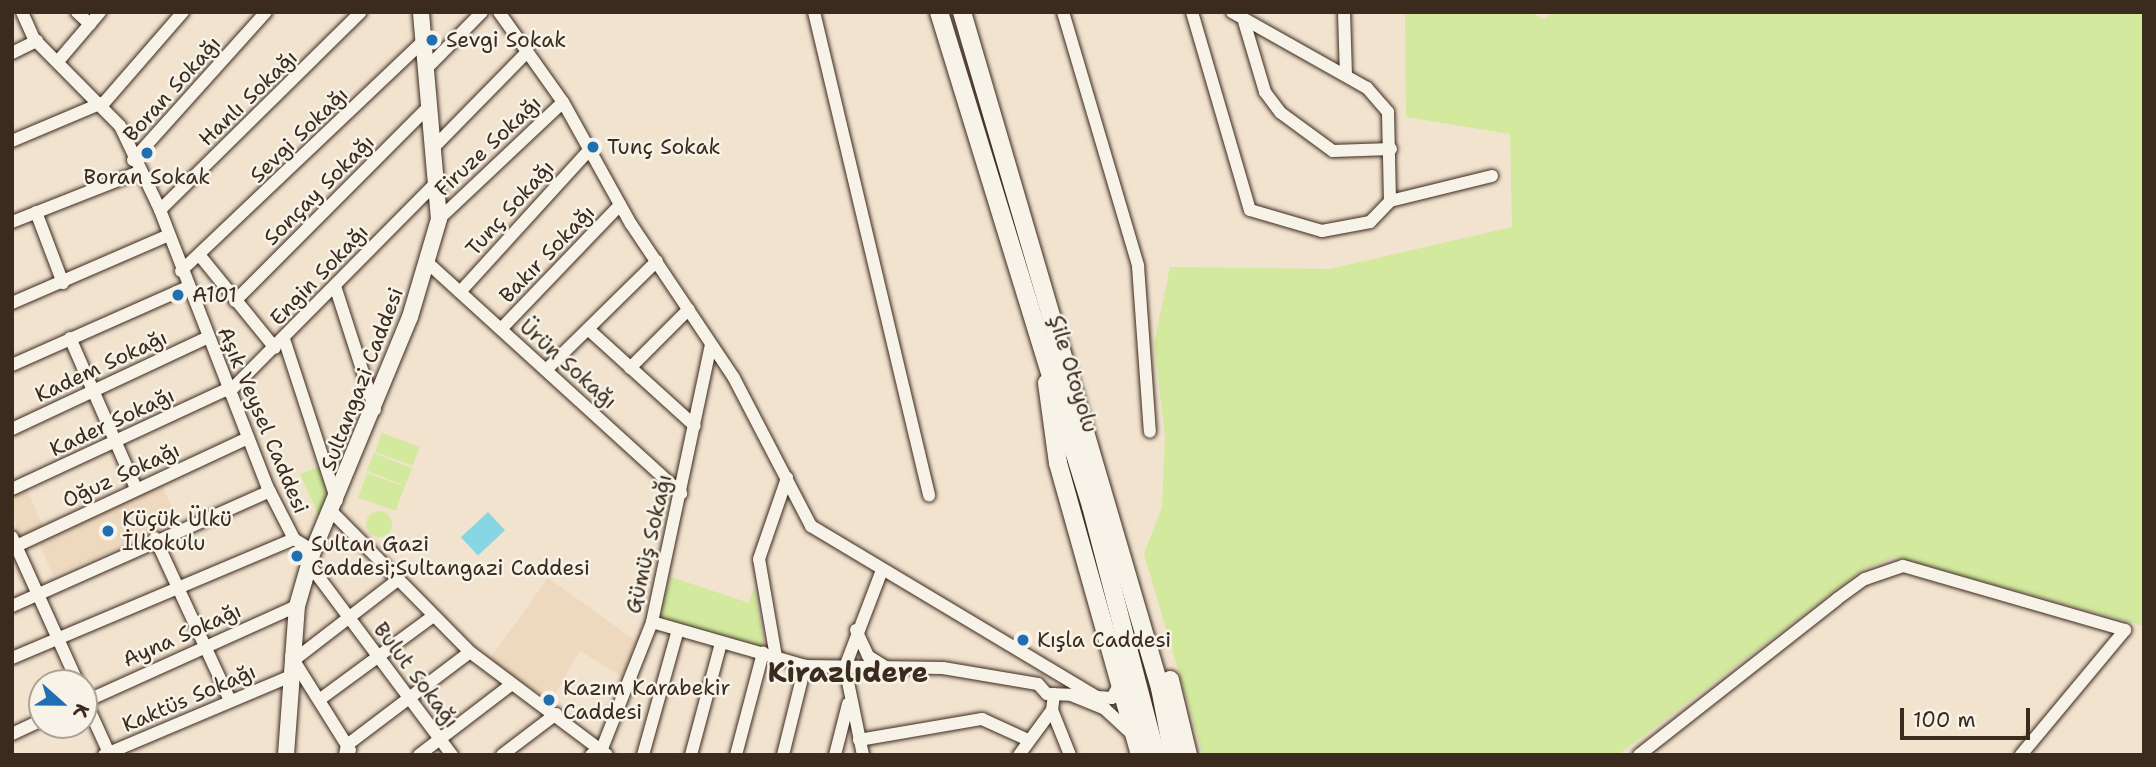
<!DOCTYPE html>
<meta charset="utf-8">
<style>
body{margin:0}
#map{position:relative;width:2156px;height:767px;overflow:hidden;background:#f2e3cf;font-family:"Shantell Sans",sans-serif}
div>[style]{position:absolute}
[style*='--x']{left:calc(var(--x)*1px);top:calc(var(--y)*1px);width:calc(var(--w)*1px);rotate:calc(var(--a)*1deg)}
.built>*{inset:0;background:#eed8be;transform-origin:0 0}
.green>*{inset:0;background:#d2e99e;transform-origin:0 0}
.round{border-radius:50%}
.water>*{inset:0;background:#87d6e4;transform-origin:0 0}
.roads{filter:drop-shadow(0 0 2px #3b2a1e) drop-shadow(0 0 2px #3b2a1e)}
.minor>*{height:12px;margin:-6px;padding:0 6px;transform-origin:6px;border-radius:6px;background:#f7f3e8}
.major>*{height:16px;margin:-8px;padding:0 8px;transform-origin:8px;border-radius:8px;background:#f7f3e8}
.highway>*{height:18px;margin:-9px;padding:0 9px;transform-origin:9px;border-radius:9px;background:#f7f3e8}
.dots>*{width:19px;height:19px;translate:-50% -50%;box-sizing:border-box;border:4px solid #f7f3e8;border-radius:50%}
span{translate:-50% -50%;white-space:nowrap;text-align:center;line-height:1.15;-webkit-text-stroke:5px #f7f3e8;paint-order:stroke}
.poi-label{font-size:21px;color:#3b2a1e}
.left{translate:0 -50%;text-align:left}
.street-label{font-size:21px;color:#3b2a1e}
.district-label{font-size:28px;color:#3b2a1e;font-weight:700}
.frame{position:absolute;inset:0;border:14px solid #3b2a1e;pointer-events:none}
.north{position:absolute;left:28px;top:669px;width:70px;height:70px;box-sizing:border-box;background:#f7f3e8;border:2px solid #aca397;border-radius:50%;rotate:111deg;font-size:19px;font-weight:700;line-height:28px;text-align:center;color:#3b2a1e}
.north::after{content:'';display:block;margin:auto;width:24px;height:32px;background:#1f6fb2;clip-path:polygon(50% 0,100% 100%,50% 72%,0 100%)}
.scale{position:absolute;left:1900px;top:708px;width:130px;height:32px;box-sizing:border-box;border:4px solid #3b2a1e;border-top:0;padding-left:9px;font-size:21px;line-height:24px;white-space:nowrap;color:#3b2a1e;-webkit-text-stroke:5px #f7f3e8;paint-order:stroke}
</style>
<div id="map">
<div class="built">
<div style="left:161px;top:482px;width:44px;height:136px;rotate:67deg"></div>
<div style="clip-path:polygon(26px 487px,43px 526px,17px 539px,12px 493px)"></div>
<div style="clip-path:polygon(548px 578px,636px 641px,622px 677px,580px 651px,551px 701px,489px 660px)"></div>
</div>
<div class="green">
<div style="clip-path:polygon(1405px 12px,1529px 12px,1544px 19px,1554px 12px,2144px 12px,2144px 626px,1895px 557px,1862px 570px,1618px 755px,1203px 755px,1144px 554px,1162px 507px,1165px 435px,1154px 344px,1170px 267px,1330px 269px,1512px 227px,1510px 134px,1406px 117px)"></div>
<div style="left:382px;top:433px;width:40px;height:20px;rotate:20deg"></div>
<div style="left:374px;top:453px;width:41px;height:19px;rotate:22deg"></div>
<div style="clip-path:polygon(321px 466px,331px 501px,321px 521px,300px 474px)"></div>
<div style="left:367px;top:473px;width:40px;height:26px;rotate:20deg"></div>
<div class="round" style="left:366px;top:511px;width:26px;height:26px"></div>
<div style="clip-path:polygon(671px 577px,749px 603px,754px 587px,766px 653px,656px 622px)"></div>
</div>
<div class="water">
<div style="left:488px;top:512px;width:25px;height:37px;rotate:47deg"></div>
</div>
<div class="roads">
<div class="minor">
<div style="--x:22;--y:12;--w:30;--a:66"></div>
<div style="--x:34;--y:39;--w:122;--a:45.3"></div>
<div style="--x:120;--y:126;--w:93;--a:64.5"></div>
<div style="--x:160;--y:210;--w:296;--a:68.8"></div>
<div style="--x:267;--y:486;--w:59;--a:63"></div>
<div style="--x:294;--y:539;--w:22;--a:32"></div>
<div style="--x:77;--y:12;--w:18;--a:43"></div>
<div style="--x:499;--y:12;--w:110;--a:54.6"></div>
<div style="--x:563;--y:102;--w:140;--a:60.9"></div>
<div style="--x:631;--y:224;--w:185;--a:56.2"></div>
<div style="--x:734;--y:378;--w:167;--a:62.5"></div>
<div style="--x:811;--y:526;--w:333;--a:30.9"></div>
<div style="--x:1097;--y:697;--w:15;--a:4"></div>
<div style="--x:1112;--y:698;--w:17;--a:-62"></div>
<div style="--x:814;--y:12;--w:497;--a:76.6"></div>
<div style="--x:1063;--y:12;--w:265;--a:73.5"></div>
<div style="--x:1138;--y:266;--w:166;--a:85.9"></div>
<div style="--x:1192;--y:12;--w:206;--a:73.7"></div>
<div style="--x:1250;--y:210;--w:75;--a:16.3"></div>
<div style="--x:1322;--y:231;--w:49;--a:-10.6"></div>
<div style="--x:1370;--y:222;--w:29;--a:-46"></div>
<div style="--x:1390;--y:201;--w:89;--a:-91.3"></div>
<div style="--x:1388;--y:112;--w:32;--a:-131"></div>
<div style="--x:1367;--y:88;--w:155;--a:-150.6"></div>
<div style="--x:1344;--y:12;--w:63;--a:88.2"></div>
<div style="--x:1243;--y:18;--w:77;--a:73.4"></div>
<div style="--x:1265;--y:92;--w:26;--a:53"></div>
<div style="--x:1281;--y:113;--w:64;--a:36.2"></div>
<div style="--x:1333;--y:151;--w:58;--a:-2"></div>
<div style="--x:12;--y:53;--w:28;--a:-26"></div>
<div style="--x:60;--y:59;--w:62;--a:-49.6"></div>
<div style="--x:426;--y:69;--w:80;--a:-45.5"></div>
<div style="--x:103;--y:104;--w:122;--a:-49"></div>
<div style="--x:12;--y:141;--w:98;--a:-22.9"></div>
<div style="--x:435;--y:146;--w:132;--a:-45.6"></div>
<div style="--x:133;--y:160;--w:199;--a:-48.1"></div>
<div style="--x:1390;--y:201;--w:105;--a:-13.8"></div>
<div style="--x:160;--y:210;--w:282;--a:-44.6"></div>
<div style="--x:36;--y:212;--w:76;--a:69.2"></div>
<div style="--x:439;--y:219;--w:170;--a:-43.3"></div>
<div style="--x:12;--y:222;--w:136;--a:-21.5"></div>
<div style="--x:201;--y:257;--w:117;--a:50.9"></div>
<div style="--x:429;--y:264;--w:341;--a:42.3"></div>
<div style="--x:181;--y:271;--w:334;--a:-43.5"></div>
<div style="--x:335;--y:286;--w:130;--a:72.1"></div>
<div style="--x:460;--y:292;--w:192;--a:-47.7"></div>
<div style="--x:235;--y:301;--w:275;--a:-45.1"></div>
<div style="--x:12;--y:303;--w:171;--a:-23.4"></div>
<div style="--x:501;--y:329;--w:172;--a:-46.2"></div>
<div style="--x:588;--y:329;--w:144;--a:42.2"></div>
<div style="--x:70;--y:338;--w:164;--a:66.3"></div>
<div style="--x:284;--y:339;--w:170;--a:71.9"></div>
<div style="--x:12;--y:365;--w:193;--a:-23.9"></div>
<div style="--x:630;--y:368;--w:83;--a:-45"></div>
<div style="--x:547;--y:369;--w:154;--a:-44.5"></div>
<div style="--x:229;--y:392;--w:294;--a:-45.3"></div>
<div style="--x:12;--y:429;--w:214;--a:-25.1"></div>
<div style="--x:12;--y:489;--w:237;--a:-24.9"></div>
<div style="--x:332;--y:512;--w:197;--a:45.4"></div>
<div style="--x:470;--y:652;--w:171;--a:36.9"></div>
<div style="--x:12;--y:537;--w:160;--a:65.7"></div>
<div style="--x:155;--y:538;--w:179;--a:65.2"></div>
<div style="--x:12;--y:548;--w:258;--a:-25"></div>
<div style="--x:309;--y:564;--w:239;--a:53.2"></div>
<div style="--x:12;--y:606;--w:282;--a:-24"></div>
<div style="--x:652;--y:622;--w:159;--a:16"></div>
<div style="--x:805;--y:666;--w:138;--a:0.8"></div>
<div style="--x:943;--y:668;--w:96;--a:9.6"></div>
<div style="--x:856;--y:630;--w:29;--a:65"></div>
<div style="--x:868;--y:656;--w:19;--a:32"></div>
<div style="--x:291;--y:656;--w:111;--a:57.9"></div>
<div style="--x:776;--y:657;--w:99;--a:-99.8"></div>
<div style="--x:759;--y:559;--w:86;--a:-70.9"></div>
<div style="--x:12;--y:658;--w:306;--a:-22.9"></div>
<div style="--x:294;--y:660;--w:128;--a:-37.7"></div>
<div style="--x:1038;--y:684;--w:13;--a:48"></div>
<div style="--x:1047;--y:694;--w:24;--a:2"></div>
<div style="--x:1071;--y:695;--w:37;--a:22"></div>
<div style="--x:1105;--y:709;--w:34;--a:43"></div>
<div style="--x:1054;--y:694;--w:16;--a:97"></div>
<div style="--x:1052;--y:710;--w:48;--a:68.2"></div>
<div style="--x:84;--y:698;--w:60;--a:65.6"></div>
<div style="--x:319;--y:700;--w:140;--a:-36.3"></div>
<div style="--x:84;--y:702;--w:234;--a:-24.3"></div>
<div style="--x:12;--y:734;--w:33;--a:-25"></div>
<div style="--x:859;--y:740;--w:125;--a:-9.7"></div>
<div style="--x:982;--y:719;--w:51;--a:24.5"></div>
<div style="--x:104;--y:755;--w:201;--a:-22.9"></div>
<div style="--x:345;--y:755;--w:10;--a:-79"></div>
<div style="--x:347;--y:745;--w:154;--a:-37.1"></div>
<div style="--x:419;--y:755;--w:117;--a:-37.4"></div>
<div style="--x:502;--y:755;--w:68;--a:-37.2"></div>
<div style="--x:591;--y:755;--w:15;--a:-37"></div>
<div style="--x:603;--y:746;--w:133;--a:-68.4"></div>
<div style="--x:652;--y:622;--w:283;--a:-78"></div>
<div style="--x:643;--y:755;--w:127;--a:-74.4"></div>
<div style="--x:691;--y:755;--w:116;--a:-75"></div>
<div style="--x:736;--y:755;--w:106;--a:-75.2"></div>
<div style="--x:783;--y:755;--w:92;--a:-76.1"></div>
<div style="--x:835;--y:755;--w:53;--a:-75.7"></div>
<div style="--x:863;--y:755;--w:90;--a:-101.6"></div>
<div style="--x:845;--y:667;--w:104;--a:-69.1"></div>
<div style="--x:1019;--y:755;--w:56;--a:-53.7"></div>
<div style="--x:1639;--y:755;--w:252;--a:-38.2"></div>
<div style="--x:1837;--y:599;--w:34;--a:-36"></div>
<div style="--x:1865;--y:579;--w:40;--a:-18.9"></div>
<div style="--x:1903;--y:566;--w:231;--a:16.1"></div>
<div style="--x:2125;--y:630;--w:163;--a:129.8"></div>
</div>
<div class="major">
<div style="--x:286;--y:755;--w:149;--a:-85.8"></div>
<div style="--x:297;--y:606;--w:57;--a:-73.8"></div>
<div style="--x:313;--y:551;--w:253;--a:-67.5"></div>
<div style="--x:410;--y:317;--w:102;--a:-73.5"></div>
<div style="--x:439;--y:219;--w:208;--a:-95"></div>
</div>
<div class="highway">
<div style="--x:939;--y:12;--w:517;--a:72.9"></div>
<div style="--x:1091;--y:506;--w:254;--a:75.4"></div>
<div style="--x:962;--y:12;--w:704;--a:73.67"></div>
<div style="--x:1160;--y:688;--w:63;--a:79"></div>
<div style="--x:1047;--y:383;--w:81;--a:82.2"></div>
<div style="--x:1058;--y:463;--w:303;--a:74.3"></div>
<div style="--x:1170;--y:680;--w:77;--a:76.5"></div>
</div>
</div>
<div class="dots">
<div style="left:432px;top:40px;background:#1f6fb2"></div>
<div style="left:593px;top:147px;background:#1f6fb2"></div>
<div style="left:147px;top:153px;background:#1f6fb2"></div>
<div style="left:178px;top:295px;background:#1f6fb2"></div>
<div style="left:108px;top:531px;background:#1f6fb2"></div>
<div style="left:297px;top:556px;background:#1f6fb2"></div>
<div style="left:1023px;top:640px;background:#1f6fb2"></div>
<div style="left:549px;top:700px;background:#1f6fb2"></div>
</div>
<div class="poi-label">
<span class="left" style="left:446px;top:40px">Sevgi Sokak</span>
<span class="left" style="left:607px;top:147px">Tunç Sokak</span>
<span style="left:147px;top:177px">Boran Sokak</span>
<span class="left" style="left:192px;top:295px">A101</span>
<span class="left" style="left:122px;top:531px">Küçük Ülkü<br>İlkokulu</span>
<span class="left" style="left:311px;top:556px">Sultan Gazi<br>Caddesi;Sultangazi Caddesi</span>
<span class="left" style="left:1037px;top:640px">Kışla Caddesi</span>
<span class="left" style="left:563px;top:700px">Kazım Karabekir<br>Caddesi</span>
</div>
<div class="street-label">
<span style="left:172px;top:89px;rotate:-48deg">Boran Sokağı</span>
<span style="left:248px;top:98px;rotate:-44deg">Hanlı Sokağı</span>
<span style="left:299px;top:135px;rotate:-44deg">Sevgi Sokağı</span>
<span style="left:488px;top:146px;rotate:-43deg">Firuze Sokağı</span>
<span style="left:319px;top:190px;rotate:-45deg">Sonçay Sokağı</span>
<span style="left:510px;top:208px;rotate:-48deg">Tunç Sokağı</span>
<span style="left:547px;top:254px;rotate:-46deg">Bakır Sokağı</span>
<span style="left:319px;top:275px;rotate:-46deg">Engin Sokağı</span>
<span style="left:568px;top:364px;rotate:42deg">Ürün Sokağı</span>
<span style="left:101px;top:366px;rotate:-25deg">Kadem Sokağı</span>
<span style="left:1073px;top:374px;rotate:73deg">Şile Otoyolu</span>
<span style="left:362px;top:379px;rotate:-69deg">Sultangazi Caddesi</span>
<span style="left:263px;top:420px;rotate:67deg">Aşık Veysel Caddesi</span>
<span style="left:112px;top:422px;rotate:-25deg">Kader Sokağı</span>
<span style="left:121px;top:475px;rotate:-25deg">Oğuz Sokağı</span>
<span style="left:649px;top:544px;rotate:-77deg">Gümüş Sokağı</span>
<span style="left:182px;top:635px;rotate:-24deg">Ayna Sokağı</span>
<span style="left:416px;top:675px;rotate:53deg">Bulut Sokağı</span>
<span style="left:189px;top:698px;rotate:-23deg">Kaktüs Sokağı</span>
</div>
<div class="district-label">
<span style="left:848px;top:672px">Kirazlıdere</span>
</div>
<div class="frame"></div>
<div class="north">K</div>
<div class="scale">100 m</div>
</div>
